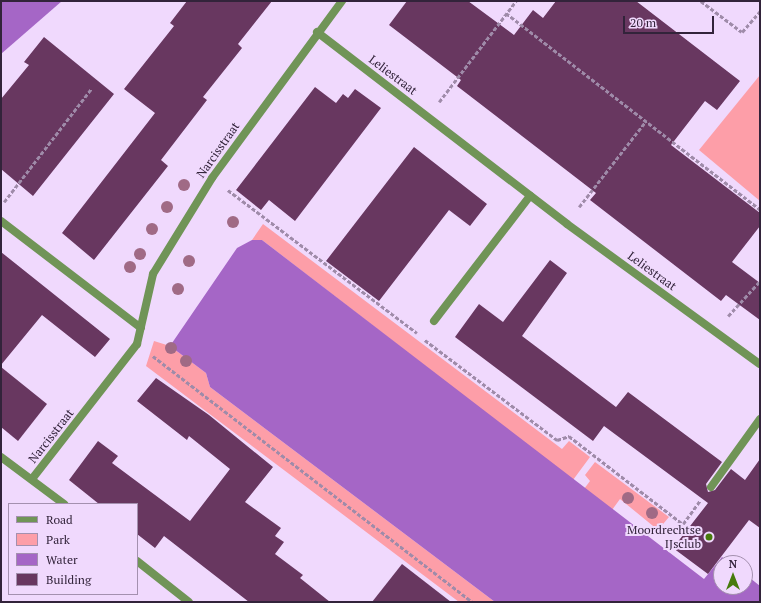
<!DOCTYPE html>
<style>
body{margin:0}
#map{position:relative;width:761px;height:603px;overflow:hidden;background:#f0d9fd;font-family:"PT Serif",serif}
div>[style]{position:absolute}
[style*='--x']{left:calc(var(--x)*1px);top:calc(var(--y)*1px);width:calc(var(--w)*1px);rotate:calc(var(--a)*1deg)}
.green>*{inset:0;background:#fd9ea8}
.water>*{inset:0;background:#a566c6}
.building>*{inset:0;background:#683760}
.path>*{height:2.5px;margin-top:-1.25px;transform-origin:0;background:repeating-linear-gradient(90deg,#9f8ba9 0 4px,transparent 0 6px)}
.minor>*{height:8px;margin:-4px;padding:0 4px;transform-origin:4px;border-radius:4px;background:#709457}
.trees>*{width:12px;height:12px;margin:-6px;border-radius:50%;background:#a06a85}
.dots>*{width:11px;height:11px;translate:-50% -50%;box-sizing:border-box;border:2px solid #f0d9fd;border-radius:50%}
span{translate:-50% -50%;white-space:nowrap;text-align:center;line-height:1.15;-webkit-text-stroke:4px #f0d9fd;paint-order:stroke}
.street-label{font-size:12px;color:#32233a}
.poi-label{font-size:12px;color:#32233a}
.right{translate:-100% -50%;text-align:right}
.frame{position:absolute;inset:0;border:2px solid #32233a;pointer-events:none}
.legend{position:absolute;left:8px;top:503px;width:130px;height:92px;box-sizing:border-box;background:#f0d9fd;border:1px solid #a490af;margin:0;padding:5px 7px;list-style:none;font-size:12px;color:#32233a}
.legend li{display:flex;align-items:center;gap:8px;height:20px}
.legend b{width:20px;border:1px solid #a490af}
.north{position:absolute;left:713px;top:555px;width:40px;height:40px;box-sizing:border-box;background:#f0d9fd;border:1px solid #a490af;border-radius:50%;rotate:0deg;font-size:11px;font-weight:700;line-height:16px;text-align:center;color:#32233a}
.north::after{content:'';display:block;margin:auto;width:14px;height:18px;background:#477b0c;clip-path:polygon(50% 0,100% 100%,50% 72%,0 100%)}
.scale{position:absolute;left:623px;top:16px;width:91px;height:18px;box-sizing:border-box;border:2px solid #32233a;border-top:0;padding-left:5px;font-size:12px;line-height:14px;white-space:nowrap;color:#32233a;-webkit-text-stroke:3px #f0d9fd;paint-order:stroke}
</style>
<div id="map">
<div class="green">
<div style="clip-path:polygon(760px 75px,760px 201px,699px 150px)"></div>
<div style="clip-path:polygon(263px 224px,562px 449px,569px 441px,590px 457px,573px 480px,262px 240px,252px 240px)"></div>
<div style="clip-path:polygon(154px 341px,170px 346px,206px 373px,210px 387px,495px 602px,459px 602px,146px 366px)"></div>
<div style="clip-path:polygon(595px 462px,669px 517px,658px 530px,620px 499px,612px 510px,584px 489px,590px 481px,585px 475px)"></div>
</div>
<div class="water">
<div style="clip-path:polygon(1px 1px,62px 1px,1px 54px)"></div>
<div style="clip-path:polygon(252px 240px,262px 240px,704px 579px,722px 557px,730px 563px,721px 563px,721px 587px,745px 587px,745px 574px,760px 586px,760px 602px,495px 602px,210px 387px,206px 373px,170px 346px,237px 248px)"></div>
</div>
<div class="building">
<div style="clip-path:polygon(187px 1px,272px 1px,238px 44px,242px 48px,203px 97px,207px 100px,161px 160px,168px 166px,94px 260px,62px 233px,155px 113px,124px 89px,174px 26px,170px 23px)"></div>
<div style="clip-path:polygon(407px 1px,468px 1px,514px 35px,533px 10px,543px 18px,556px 1px,636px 1px,740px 81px,717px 110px,705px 101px,671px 145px,760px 213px,760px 226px,732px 262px,760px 283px,760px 320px,726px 295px,721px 301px,590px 200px,596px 193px,457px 86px,461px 80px,389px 25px)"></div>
<div style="clip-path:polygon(44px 37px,114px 94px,33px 196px,1px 169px,1px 99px,29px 65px,24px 62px)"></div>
<div style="clip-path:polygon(315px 87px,336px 103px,343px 94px,348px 98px,355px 89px,381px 108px,295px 221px,269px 200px,261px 210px,236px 190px)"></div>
<div style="clip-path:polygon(414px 147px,487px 204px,470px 226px,449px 210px,379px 301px,326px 261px)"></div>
<div style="clip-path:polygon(1px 252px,110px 339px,95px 357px,42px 315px,1px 365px)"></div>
<div style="clip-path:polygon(550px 260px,567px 273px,522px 336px,616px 407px,628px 392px,722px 462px,706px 484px,708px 492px,715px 490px,731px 469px,745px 480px,760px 459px,760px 528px,749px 520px,708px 574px,673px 548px,708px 503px,604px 426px,593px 441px,455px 337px,479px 304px,503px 322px)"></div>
<div style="clip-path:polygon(1px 367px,47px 404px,18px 441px,1px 427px)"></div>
<div style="clip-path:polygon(156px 378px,209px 415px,273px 467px,245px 502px,281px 528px,275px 536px,284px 542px,275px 554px,303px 575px,300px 578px,330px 602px,249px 602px,164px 536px,155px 548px,137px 534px,137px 504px,99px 504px,69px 480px,98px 441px,118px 456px,112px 463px,190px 521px,230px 469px,189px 436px,187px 440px,137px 401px)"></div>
<div style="clip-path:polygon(402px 564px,451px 602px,372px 602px)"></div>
</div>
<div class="path">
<div style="--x:701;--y:1;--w:51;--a:37.1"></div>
<div style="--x:742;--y:32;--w:28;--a:-49"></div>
<div style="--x:506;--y:13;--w:321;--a:37.7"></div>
<div style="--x:439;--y:102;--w:127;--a:-52.7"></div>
<div style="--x:228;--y:190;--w:237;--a:37.1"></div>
<div style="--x:4;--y:202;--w:143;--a:-52.4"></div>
<div style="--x:579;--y:207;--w:109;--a:-52.1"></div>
<div style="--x:728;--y:316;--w:47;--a:-47.6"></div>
<div style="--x:425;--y:340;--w:166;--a:37.1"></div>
<div style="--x:557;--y:440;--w:13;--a:-18"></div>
<div style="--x:569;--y:436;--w:144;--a:37.7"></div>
<div style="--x:683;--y:524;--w:29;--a:-54"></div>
<div style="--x:153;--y:356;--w:404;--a:37.6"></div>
</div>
<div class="minor">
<div style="--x:317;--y:32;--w:315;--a:37.5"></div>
<div style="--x:567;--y:224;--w:238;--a:36"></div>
<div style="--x:1;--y:221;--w:176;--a:37.4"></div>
<div style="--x:434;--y:321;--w:158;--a:-52.5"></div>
<div style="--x:1;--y:457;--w:79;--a:36.7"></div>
<div style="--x:32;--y:479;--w:171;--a:-52.1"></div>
<div style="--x:137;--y:344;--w:72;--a:-77.1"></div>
<div style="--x:153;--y:274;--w:113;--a:-58.4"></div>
<div style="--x:212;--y:178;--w:220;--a:-53.7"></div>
<div style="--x:711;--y:487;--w:84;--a:-54.2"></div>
<div style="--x:137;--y:561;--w:66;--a:38.3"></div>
</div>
<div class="trees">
<div style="left:184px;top:185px"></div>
<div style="left:167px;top:207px"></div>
<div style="left:233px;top:222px"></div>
<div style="left:152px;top:229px"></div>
<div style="left:140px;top:254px"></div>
<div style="left:189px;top:261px"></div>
<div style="left:130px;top:267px"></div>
<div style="left:178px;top:289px"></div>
<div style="left:171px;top:348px"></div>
<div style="left:186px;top:361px"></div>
<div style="left:628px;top:498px"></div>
<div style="left:652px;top:513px"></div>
</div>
<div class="dots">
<div style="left:709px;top:537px;background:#477b0c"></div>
</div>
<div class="street-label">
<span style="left:393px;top:75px;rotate:37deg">Leliestraat</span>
<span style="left:218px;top:150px;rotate:-55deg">Narcisstraat</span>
<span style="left:652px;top:271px;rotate:36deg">Leliestraat</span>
<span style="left:51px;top:436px;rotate:-52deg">Narcisstraat</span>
</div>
<div class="poi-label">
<span class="right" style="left:701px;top:537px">Moordrechtse<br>IJsclub</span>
</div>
<div class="frame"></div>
<ul class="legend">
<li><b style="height:5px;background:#709457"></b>Road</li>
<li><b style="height:11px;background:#fd9ea8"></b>Park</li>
<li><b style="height:11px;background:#a566c6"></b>Water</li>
<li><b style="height:11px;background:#683760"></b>Building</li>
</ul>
<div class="north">N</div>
<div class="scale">20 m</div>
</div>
